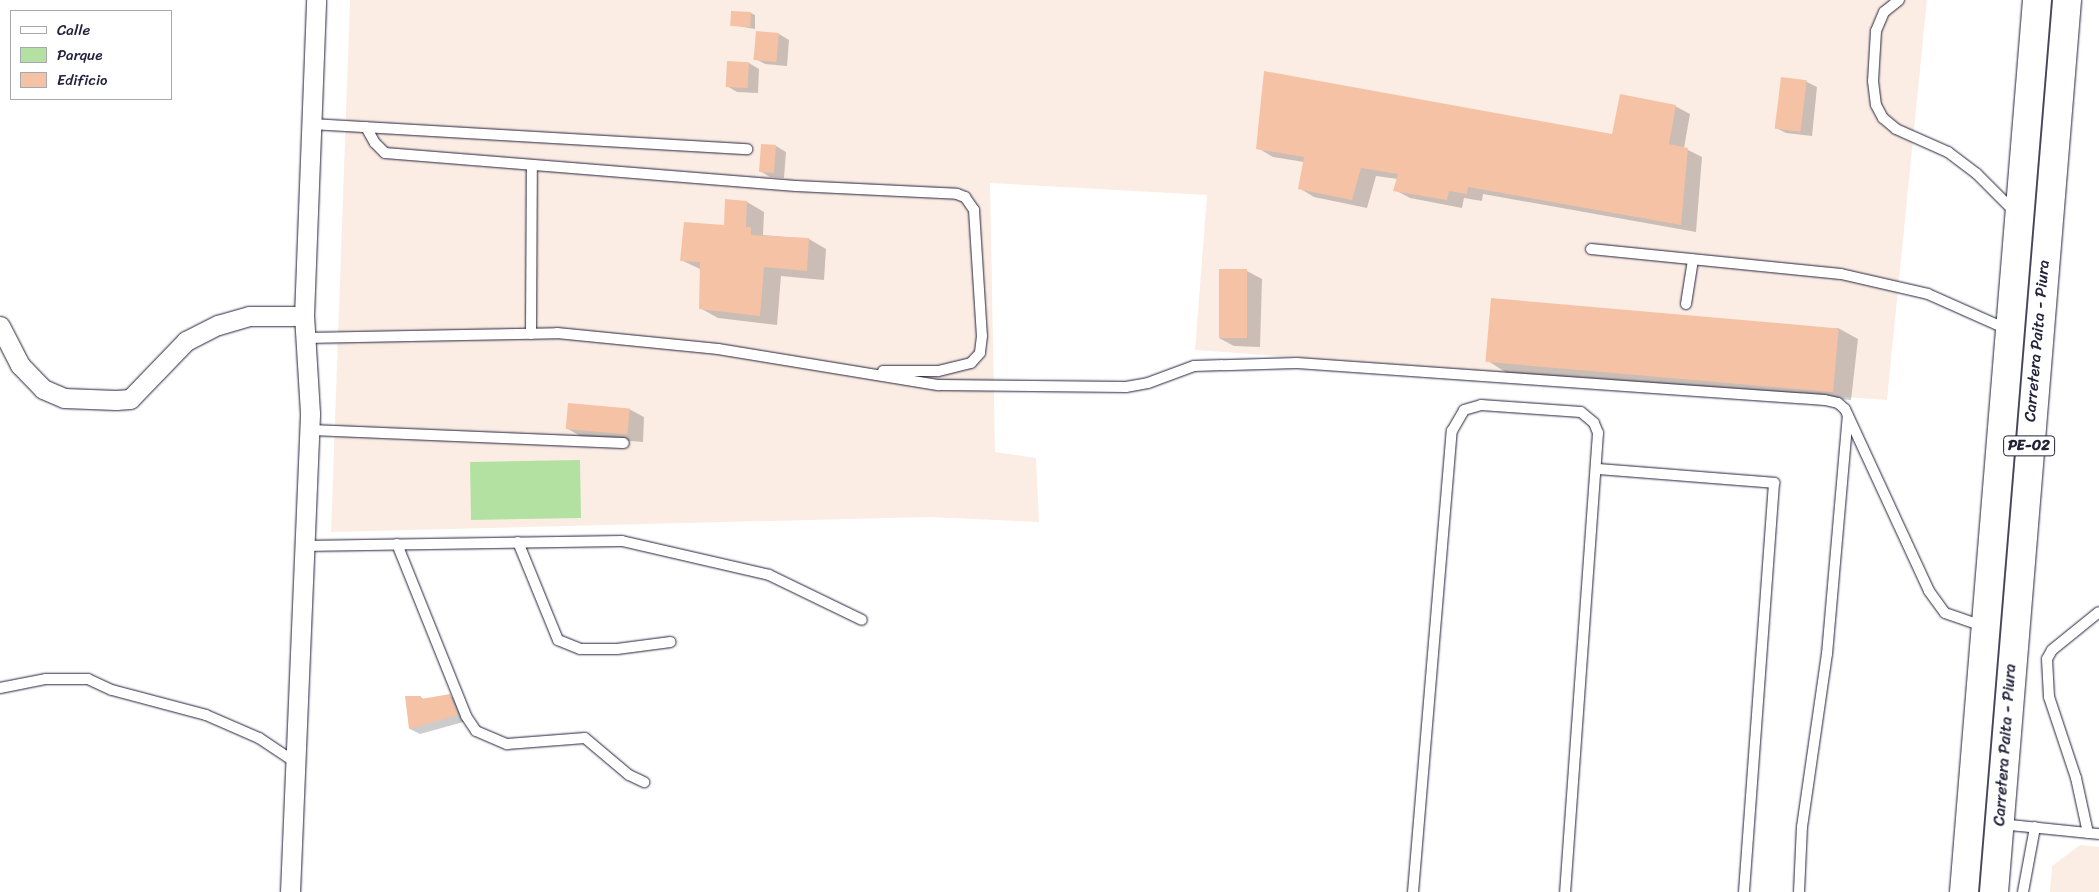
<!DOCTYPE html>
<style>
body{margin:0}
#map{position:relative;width:2099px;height:892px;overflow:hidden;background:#fff;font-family:Sriracha,sans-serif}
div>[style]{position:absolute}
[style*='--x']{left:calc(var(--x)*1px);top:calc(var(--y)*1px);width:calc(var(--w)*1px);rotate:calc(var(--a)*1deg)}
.built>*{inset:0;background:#fcede4}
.green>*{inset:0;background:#b3e1a1;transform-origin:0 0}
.shadow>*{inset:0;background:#0003}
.building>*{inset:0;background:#f5c2a6;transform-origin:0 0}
.roads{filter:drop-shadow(0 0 1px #22223b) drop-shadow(0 0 1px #22223b)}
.lane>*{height:10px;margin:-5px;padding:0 5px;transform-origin:5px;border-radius:5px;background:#fff}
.street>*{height:19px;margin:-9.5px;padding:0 9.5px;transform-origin:9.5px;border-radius:9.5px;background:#fff}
.highway>*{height:28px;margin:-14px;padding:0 14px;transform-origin:14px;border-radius:14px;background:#fff}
span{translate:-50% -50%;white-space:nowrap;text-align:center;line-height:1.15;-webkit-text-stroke:4.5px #fff;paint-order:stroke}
.shield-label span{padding:1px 4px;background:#fff;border:1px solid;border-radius:4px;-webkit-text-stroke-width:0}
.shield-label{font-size:15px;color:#22223b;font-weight:700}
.street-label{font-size:16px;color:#22223b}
.legend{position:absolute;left:10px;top:10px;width:162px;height:90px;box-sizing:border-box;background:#fff;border:1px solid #a7a7b1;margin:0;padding:6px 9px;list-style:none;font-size:15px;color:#22223b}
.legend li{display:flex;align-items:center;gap:10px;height:25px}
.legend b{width:25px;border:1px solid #a7a7b1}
</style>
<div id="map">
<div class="built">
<div style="clip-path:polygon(350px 0,1927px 0,1887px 400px,1195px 350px,1207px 195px,990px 183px,995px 452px,1036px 458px,1039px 522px,928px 517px,331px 532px)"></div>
<div style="clip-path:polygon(2080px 845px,2099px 847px,2099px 892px,2050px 892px,2052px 866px)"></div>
</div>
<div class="green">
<div style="left:580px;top:460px;width:58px;height:110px;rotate:89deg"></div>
</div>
<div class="shadow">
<div style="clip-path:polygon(751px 13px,755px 15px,755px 29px,732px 25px)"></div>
<div style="clip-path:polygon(779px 34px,789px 40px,787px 66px,765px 64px,756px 59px)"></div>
<div style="clip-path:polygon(728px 62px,749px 63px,759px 69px,758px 93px,737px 92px,727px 86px)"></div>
<div style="clip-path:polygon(1782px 78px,1807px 82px,1817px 87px,1812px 136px,1786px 133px,1776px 128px)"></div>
<div style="clip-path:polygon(1675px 106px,1690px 114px,1684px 148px,1702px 157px,1696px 232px,1483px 194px,1482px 201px,1464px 198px,1462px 208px,1410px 198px,1395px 190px,1398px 179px,1376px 176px,1367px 208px,1314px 197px,1299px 188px,1304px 162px,1273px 157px,1258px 148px,1613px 135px)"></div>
<div style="clip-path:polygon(762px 145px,776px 146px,786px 152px,784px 178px,770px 177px,760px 171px)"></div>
<div style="clip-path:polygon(747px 202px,764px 212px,763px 235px,809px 239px,826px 249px,824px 280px,781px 276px,777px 325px,718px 318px,700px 308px,702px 270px,681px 260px,725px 226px)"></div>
<div style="clip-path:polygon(1220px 270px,1247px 271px,1262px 279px,1260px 347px,1234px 346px,1219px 338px)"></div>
<div style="clip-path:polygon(1838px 328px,1858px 339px,1851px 400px,1507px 373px,1488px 361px)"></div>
<div style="clip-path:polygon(629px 409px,644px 417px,643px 442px,582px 437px,568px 429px)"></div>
<div style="clip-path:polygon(450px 696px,460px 701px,467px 721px,420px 734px,410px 729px,421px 697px,425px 700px)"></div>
</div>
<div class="building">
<div style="left:731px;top:11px;width:20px;height:15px;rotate:3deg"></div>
<div style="left:756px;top:31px;width:23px;height:29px;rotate:5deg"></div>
<div style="left:727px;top:61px;width:22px;height:26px;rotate:3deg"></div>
<div style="clip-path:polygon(1264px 71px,1612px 134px,1620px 94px,1676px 105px,1669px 144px,1688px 148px,1681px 225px,1468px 187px,1467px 194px,1449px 191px,1447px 200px,1393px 191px,1398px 174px,1361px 168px,1352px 200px,1298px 189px,1304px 157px,1256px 149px)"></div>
<div style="left:1781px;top:77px;width:26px;height:52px;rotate:7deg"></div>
<div style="left:761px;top:144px;width:15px;height:28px;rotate:4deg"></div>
<div style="clip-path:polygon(725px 199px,747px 201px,746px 227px,751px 227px,751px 235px,809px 238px,807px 271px,764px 267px,760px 316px,699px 309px,700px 262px,680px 261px,684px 222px,724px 225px)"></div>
<div style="left:1219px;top:269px;width:28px;height:69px"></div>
<div style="left:1491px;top:298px;width:349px;height:64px;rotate:5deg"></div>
<div style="left:568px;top:403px;width:62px;height:26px;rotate:5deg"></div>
<div style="clip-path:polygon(450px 694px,458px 715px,409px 729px,405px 696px,421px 696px,421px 699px)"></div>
</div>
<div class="roads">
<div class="lane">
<div style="--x:1899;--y:0;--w:19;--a:141"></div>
<div style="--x:1884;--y:12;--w:21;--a:113"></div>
<div style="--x:1876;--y:31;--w:50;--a:93.4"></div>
<div style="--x:1873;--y:81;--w:24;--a:83"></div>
<div style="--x:1876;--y:105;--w:15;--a:62"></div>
<div style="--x:1883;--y:118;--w:17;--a:40"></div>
<div style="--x:1896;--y:129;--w:57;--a:23.9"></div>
<div style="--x:1948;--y:152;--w:36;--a:37"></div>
<div style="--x:1977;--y:174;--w:55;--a:45"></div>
<div style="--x:311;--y:124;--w:437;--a:3.3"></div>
<div style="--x:366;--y:127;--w:18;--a:61"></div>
<div style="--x:375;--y:143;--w:14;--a:45"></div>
<div style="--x:385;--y:153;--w:412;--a:4.6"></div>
<div style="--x:796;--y:186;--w:161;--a:2.8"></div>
<div style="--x:957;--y:194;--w:9;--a:21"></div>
<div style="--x:965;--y:197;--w:16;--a:55"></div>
<div style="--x:974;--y:210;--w:126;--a:86.4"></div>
<div style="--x:982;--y:336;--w:17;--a:97"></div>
<div style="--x:980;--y:353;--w:13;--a:132"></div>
<div style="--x:971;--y:363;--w:34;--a:166"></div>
<div style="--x:938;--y:371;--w:55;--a:180"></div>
<div style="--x:1591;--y:249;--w:251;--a:5.7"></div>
<div style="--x:1841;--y:274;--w:89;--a:12.9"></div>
<div style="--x:1928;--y:294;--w:89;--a:24"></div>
<div style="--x:1686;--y:304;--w:45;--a:-81"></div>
<div style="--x:531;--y:334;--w:168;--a:-89.7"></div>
<div style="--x:305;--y:338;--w:252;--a:-1.1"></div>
<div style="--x:557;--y:333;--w:162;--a:5.7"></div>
<div style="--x:718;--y:349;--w:224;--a:9.3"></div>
<div style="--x:939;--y:385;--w:187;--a:0.6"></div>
<div style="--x:1126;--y:387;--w:22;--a:-10"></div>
<div style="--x:1148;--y:383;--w:49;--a:-20.3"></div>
<div style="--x:1194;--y:366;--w:103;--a:-1.7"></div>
<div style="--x:1297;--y:363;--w:529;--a:4.01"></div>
<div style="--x:1825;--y:400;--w:13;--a:13"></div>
<div style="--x:1838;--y:403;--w:9;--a:41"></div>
<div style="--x:1845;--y:409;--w:200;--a:65.2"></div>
<div style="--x:1929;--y:591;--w:27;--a:54"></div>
<div style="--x:1945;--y:613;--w:43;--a:18.9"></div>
<div style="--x:310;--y:430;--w:314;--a:2.4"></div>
<div style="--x:1597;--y:469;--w:178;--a:4.5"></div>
<div style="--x:1774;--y:483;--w:410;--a:94.2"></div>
<div style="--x:518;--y:542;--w:106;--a:67.8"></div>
<div style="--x:558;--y:640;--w:24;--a:22"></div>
<div style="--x:580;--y:649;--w:37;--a:0"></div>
<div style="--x:617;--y:649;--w:54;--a:-7.4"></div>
<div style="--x:397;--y:544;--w:185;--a:68.1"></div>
<div style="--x:466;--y:716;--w:18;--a:56"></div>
<div style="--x:476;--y:731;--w:34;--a:23"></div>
<div style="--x:507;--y:744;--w:78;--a:-4.4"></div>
<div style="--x:585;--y:738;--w:57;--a:40.1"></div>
<div style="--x:629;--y:775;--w:17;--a:25"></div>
<div style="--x:303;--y:546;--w:319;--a:-0.9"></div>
<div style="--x:622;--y:541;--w:151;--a:13"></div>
<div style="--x:769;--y:575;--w:103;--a:25.8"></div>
<div style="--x:0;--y:688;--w:47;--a:-11.1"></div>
<div style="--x:46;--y:679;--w:42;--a:0"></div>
<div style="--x:88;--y:679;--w:26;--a:25"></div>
<div style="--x:112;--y:690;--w:97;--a:14.9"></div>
<div style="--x:206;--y:715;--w:58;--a:23.5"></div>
<div style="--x:259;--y:738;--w:43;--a:33.7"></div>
<div style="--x:2000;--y:824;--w:100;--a:5.8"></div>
<div style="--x:2088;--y:833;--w:56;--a:-102.3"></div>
<div style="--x:2076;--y:778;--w:85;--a:-108.4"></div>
<div style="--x:2049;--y:697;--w:38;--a:-93"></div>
<div style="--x:2047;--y:659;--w:10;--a:-61"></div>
<div style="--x:2052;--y:650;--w:60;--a:-39"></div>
<div style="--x:1413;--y:892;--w:463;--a:-85.2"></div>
<div style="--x:1452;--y:431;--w:24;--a:-60"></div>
<div style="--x:1464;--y:410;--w:18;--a:-16"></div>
<div style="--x:1481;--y:405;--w:100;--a:4"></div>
<div style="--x:1581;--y:412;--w:17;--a:40"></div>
<div style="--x:1594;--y:423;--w:11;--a:68"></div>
<div style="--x:1598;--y:433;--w:460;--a:94.1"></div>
<div style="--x:1799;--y:892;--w:65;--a:-87.4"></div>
<div style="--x:1802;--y:827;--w:175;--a:-81.8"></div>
<div style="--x:1827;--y:654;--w:239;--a:-85"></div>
<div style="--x:2023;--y:892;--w:66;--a:-79.5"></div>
</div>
<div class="street">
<div style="--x:0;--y:326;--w:44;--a:62.9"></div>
<div style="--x:20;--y:365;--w:33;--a:46"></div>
<div style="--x:43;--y:389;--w:23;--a:23"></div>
<div style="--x:64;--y:398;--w:52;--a:2.2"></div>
<div style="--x:116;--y:400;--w:14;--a:-4"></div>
<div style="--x:130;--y:399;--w:81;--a:-46"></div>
<div style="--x:186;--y:341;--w:36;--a:-27"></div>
<div style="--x:218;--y:325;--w:32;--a:-16"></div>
<div style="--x:249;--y:316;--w:55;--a:0"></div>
<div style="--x:290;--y:892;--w:479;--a:-87.6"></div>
<div style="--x:310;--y:413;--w:97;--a:-93.5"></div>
<div style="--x:304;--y:316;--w:316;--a:-87.8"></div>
</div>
<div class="highway">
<div style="--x:1964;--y:892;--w:895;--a:-85.32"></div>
<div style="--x:1994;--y:892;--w:895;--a:-85.32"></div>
</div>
</div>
<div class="shield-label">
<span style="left:2029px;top:446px">PE-02</span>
</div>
<div class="street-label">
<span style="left:2037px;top:341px;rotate:-85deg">Carretera Paita - Piura</span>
<span style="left:2005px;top:745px;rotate:-86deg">Carretera Paita - Piura</span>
</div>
<ul class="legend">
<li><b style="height:6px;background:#fff"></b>Calle</li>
<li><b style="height:14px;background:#b3e1a1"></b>Parque</li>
<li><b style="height:14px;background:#f5c2a6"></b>Edificio</li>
</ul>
</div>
